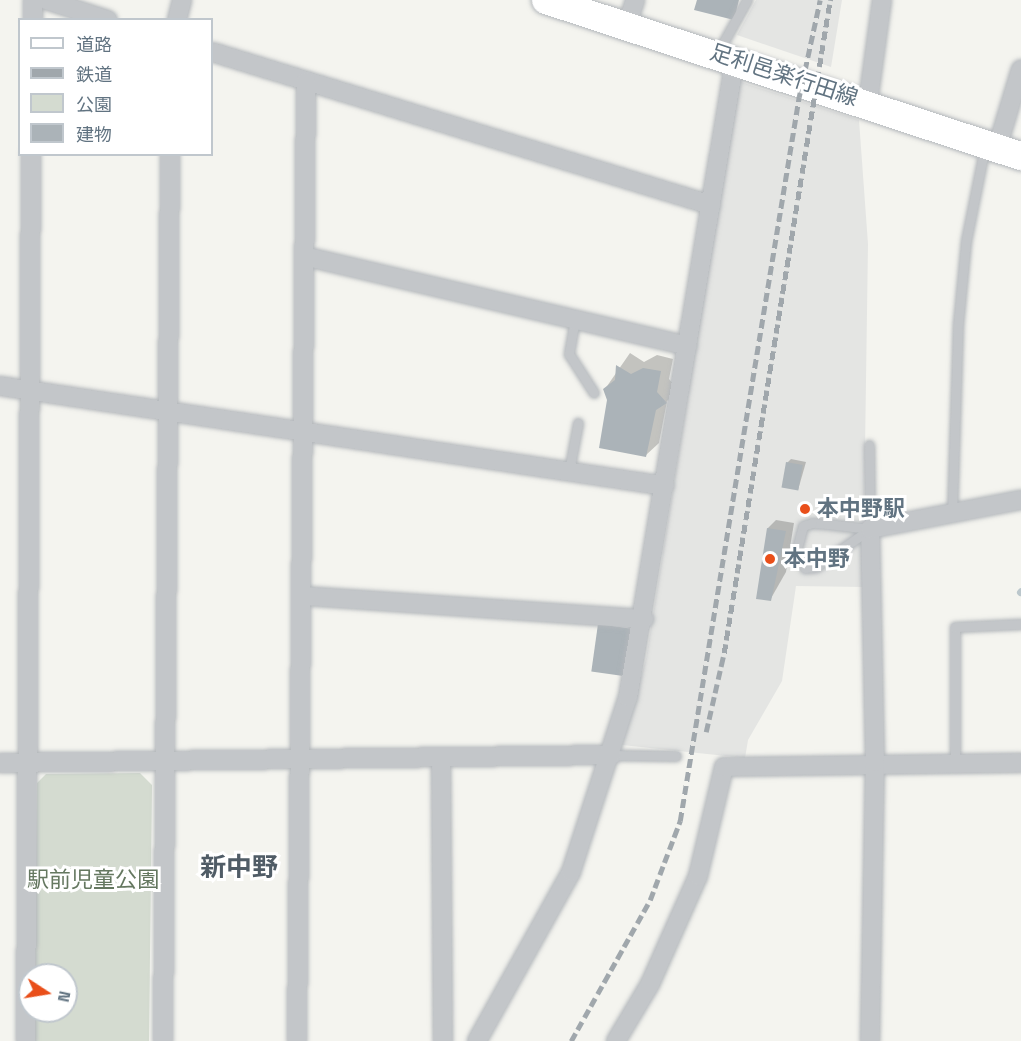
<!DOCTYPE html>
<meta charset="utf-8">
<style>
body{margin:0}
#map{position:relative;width:1021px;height:1041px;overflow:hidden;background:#f4f4ef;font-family:"Space Grotesk","Noto Sans JP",sans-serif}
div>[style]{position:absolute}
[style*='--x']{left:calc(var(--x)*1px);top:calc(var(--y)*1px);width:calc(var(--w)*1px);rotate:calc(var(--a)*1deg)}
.built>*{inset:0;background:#e4e5e3}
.green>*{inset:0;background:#d4dbd0}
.shadow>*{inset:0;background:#0003}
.stream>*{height:7px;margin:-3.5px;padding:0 3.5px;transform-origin:3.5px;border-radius:3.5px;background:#bbc7cc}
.building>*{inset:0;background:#abb3b8;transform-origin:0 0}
.roads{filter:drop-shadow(0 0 2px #b3b7bb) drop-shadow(0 0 2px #b3b7bb)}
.service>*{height:9px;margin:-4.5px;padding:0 4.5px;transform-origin:4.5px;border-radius:4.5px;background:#c3c6c9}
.minor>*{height:18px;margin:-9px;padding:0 9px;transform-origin:9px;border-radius:9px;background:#c3c6c9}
.primary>*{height:28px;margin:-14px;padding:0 14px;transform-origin:14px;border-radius:14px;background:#fff}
.rail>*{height:4.5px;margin-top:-2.25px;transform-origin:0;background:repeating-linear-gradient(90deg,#a0a7ac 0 9px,transparent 0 13.5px)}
.dots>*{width:16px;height:16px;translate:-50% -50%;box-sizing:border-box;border:3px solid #fff;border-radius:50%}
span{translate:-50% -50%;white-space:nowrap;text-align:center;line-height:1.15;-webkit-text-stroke:6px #fff;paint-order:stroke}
.street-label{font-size:22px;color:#617381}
.poi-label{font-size:22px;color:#617381;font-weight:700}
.left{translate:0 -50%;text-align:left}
.park-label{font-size:22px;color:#657860}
.quarter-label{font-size:26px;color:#505c66;font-weight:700}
.legend{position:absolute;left:18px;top:18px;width:195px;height:138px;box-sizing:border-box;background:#fff;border:2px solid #c0c7cd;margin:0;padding:8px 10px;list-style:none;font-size:18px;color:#617381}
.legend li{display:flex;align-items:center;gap:12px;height:30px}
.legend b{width:30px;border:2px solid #c0c7cd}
.north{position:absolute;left:18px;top:963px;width:60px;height:60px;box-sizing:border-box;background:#fff;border:2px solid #c0c7cd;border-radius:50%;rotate:102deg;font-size:16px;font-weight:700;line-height:24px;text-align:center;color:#617381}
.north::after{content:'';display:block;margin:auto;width:21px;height:27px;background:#e94f1a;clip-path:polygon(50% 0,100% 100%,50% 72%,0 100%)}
</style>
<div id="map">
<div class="built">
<div style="clip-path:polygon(756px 0,842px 0,831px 67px,737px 35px)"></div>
<div style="clip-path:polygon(738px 81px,859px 120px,868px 244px,863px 587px,796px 586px,782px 681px,748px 740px,745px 758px,622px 745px,646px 659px)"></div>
</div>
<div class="green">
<div style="clip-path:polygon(140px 773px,152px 785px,149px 1041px,34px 1041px,35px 1011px,66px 1011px,66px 975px,35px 975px,37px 783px,46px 774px)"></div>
</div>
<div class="shadow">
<div style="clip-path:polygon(630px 353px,644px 362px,657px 355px,673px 359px,669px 379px,678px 390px,667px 401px,659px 443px,646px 455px,605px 389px)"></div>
<div style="clip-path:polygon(791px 459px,806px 462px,798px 490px,787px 463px)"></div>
<div style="clip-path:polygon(776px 520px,794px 523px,786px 572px,770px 600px,768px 528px)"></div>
</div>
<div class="stream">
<div style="--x:1020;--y:592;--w:1;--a:-45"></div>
</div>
<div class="building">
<div style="clip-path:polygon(697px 0,739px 0,734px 20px,694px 10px)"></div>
<div style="clip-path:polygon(616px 365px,631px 374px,643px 368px,661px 371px,657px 392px,667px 403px,656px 410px,646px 457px,599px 448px,607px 400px,603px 389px,615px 380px)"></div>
<div style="left:786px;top:462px;width:17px;height:26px;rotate:10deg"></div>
<div style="clip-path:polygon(767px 528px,786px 531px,771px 601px,756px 599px)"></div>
<div style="left:598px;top:624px;width:34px;height:48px;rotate:8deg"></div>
</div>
<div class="roads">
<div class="service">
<div style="--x:718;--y:52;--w:60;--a:-60.9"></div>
<div style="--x:575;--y:319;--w:36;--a:100"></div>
<div style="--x:569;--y:354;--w:46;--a:57.3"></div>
<div style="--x:869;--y:445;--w:84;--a:89.3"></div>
<div style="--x:569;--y:471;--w:49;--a:-79.4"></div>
<div style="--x:952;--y:514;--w:190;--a:-88.2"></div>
<div style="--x:958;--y:324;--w:83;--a:-84.5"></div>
<div style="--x:966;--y:241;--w:97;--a:-78.7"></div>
<div style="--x:812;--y:523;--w:15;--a:4"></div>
<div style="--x:827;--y:524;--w:43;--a:6.6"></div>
<div style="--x:870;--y:529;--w:66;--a:144.9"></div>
<div style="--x:816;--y:567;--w:11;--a:175"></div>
<div style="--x:805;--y:568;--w:18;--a:-119"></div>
<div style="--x:796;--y:552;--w:27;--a:-75"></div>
<div style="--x:803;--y:526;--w:9;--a:-18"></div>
<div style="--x:612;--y:755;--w:64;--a:0.9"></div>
<div style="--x:955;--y:763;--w:136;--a:-90"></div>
<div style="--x:955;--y:627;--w:66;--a:-2.6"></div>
</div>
<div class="minor">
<div style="--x:46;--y:0;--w:65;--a:17.9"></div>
<div style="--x:33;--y:20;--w:20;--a:-90"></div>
<div style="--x:177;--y:20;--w:21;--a:-76"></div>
<div style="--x:627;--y:25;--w:26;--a:-72"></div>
<div style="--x:212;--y:52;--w:522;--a:17.05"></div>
<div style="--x:868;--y:102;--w:103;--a:-82.2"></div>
<div style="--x:998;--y:145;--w:79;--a:-73.2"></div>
<div style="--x:308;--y:257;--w:390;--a:13.2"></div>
<div style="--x:0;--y:386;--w:672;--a:8.55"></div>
<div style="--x:304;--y:596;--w:341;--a:3.9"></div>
<div style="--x:441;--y:760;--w:281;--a:89.6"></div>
<div style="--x:0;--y:763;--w:612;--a:-0.75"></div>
<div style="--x:26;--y:1041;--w:887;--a:-89.68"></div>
<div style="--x:163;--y:1041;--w:887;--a:-89.55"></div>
<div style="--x:297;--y:1041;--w:960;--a:-89.46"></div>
<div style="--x:477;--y:1041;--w:193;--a:-60.9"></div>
<div style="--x:571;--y:872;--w:184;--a:-72"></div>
<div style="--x:628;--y:697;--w:647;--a:-80.48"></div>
<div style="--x:616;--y:1041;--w:66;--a:-59.2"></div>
<div style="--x:650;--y:984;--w:118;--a:-66"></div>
<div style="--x:698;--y:876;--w:112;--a:-76.6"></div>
<div style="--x:724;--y:767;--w:297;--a:-0.8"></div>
<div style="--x:870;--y:1041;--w:279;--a:-89"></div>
<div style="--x:875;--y:762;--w:233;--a:-91.2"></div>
<div style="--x:870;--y:529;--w:154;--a:-10.9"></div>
</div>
<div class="primary">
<div style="--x:546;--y:0;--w:500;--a:18.2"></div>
</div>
</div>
<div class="rail">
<div style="--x:706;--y:732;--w:81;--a:-77.2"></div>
<div style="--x:724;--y:653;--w:662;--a:-80.78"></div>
<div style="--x:571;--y:1041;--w:162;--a:-60.7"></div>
<div style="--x:650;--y:900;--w:85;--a:-69.2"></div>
<div style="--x:680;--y:821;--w:734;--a:-80.67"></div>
<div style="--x:799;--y:97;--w:99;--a:-77.8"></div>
</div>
<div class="dots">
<div style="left:805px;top:509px;background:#e94f1a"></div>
<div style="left:770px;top:559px;background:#e94f1a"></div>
</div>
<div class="street-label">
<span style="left:784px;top:75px;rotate:18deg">足利邑楽行田線</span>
</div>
<div class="poi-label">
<span class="left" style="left:817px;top:509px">本中野駅</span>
<span class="left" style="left:784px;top:559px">本中野</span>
</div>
<div class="park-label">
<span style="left:93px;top:880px">駅前児童公園</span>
</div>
<div class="quarter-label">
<span style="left:239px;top:868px">新中野</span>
</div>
<ul class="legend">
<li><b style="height:8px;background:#fff"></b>道路</li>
<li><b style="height:8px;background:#a0a7ac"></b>鉄道</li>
<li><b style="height:16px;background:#d4dbd0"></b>公園</li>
<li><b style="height:16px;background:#abb3b8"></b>建物</li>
</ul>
<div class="north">N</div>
</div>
